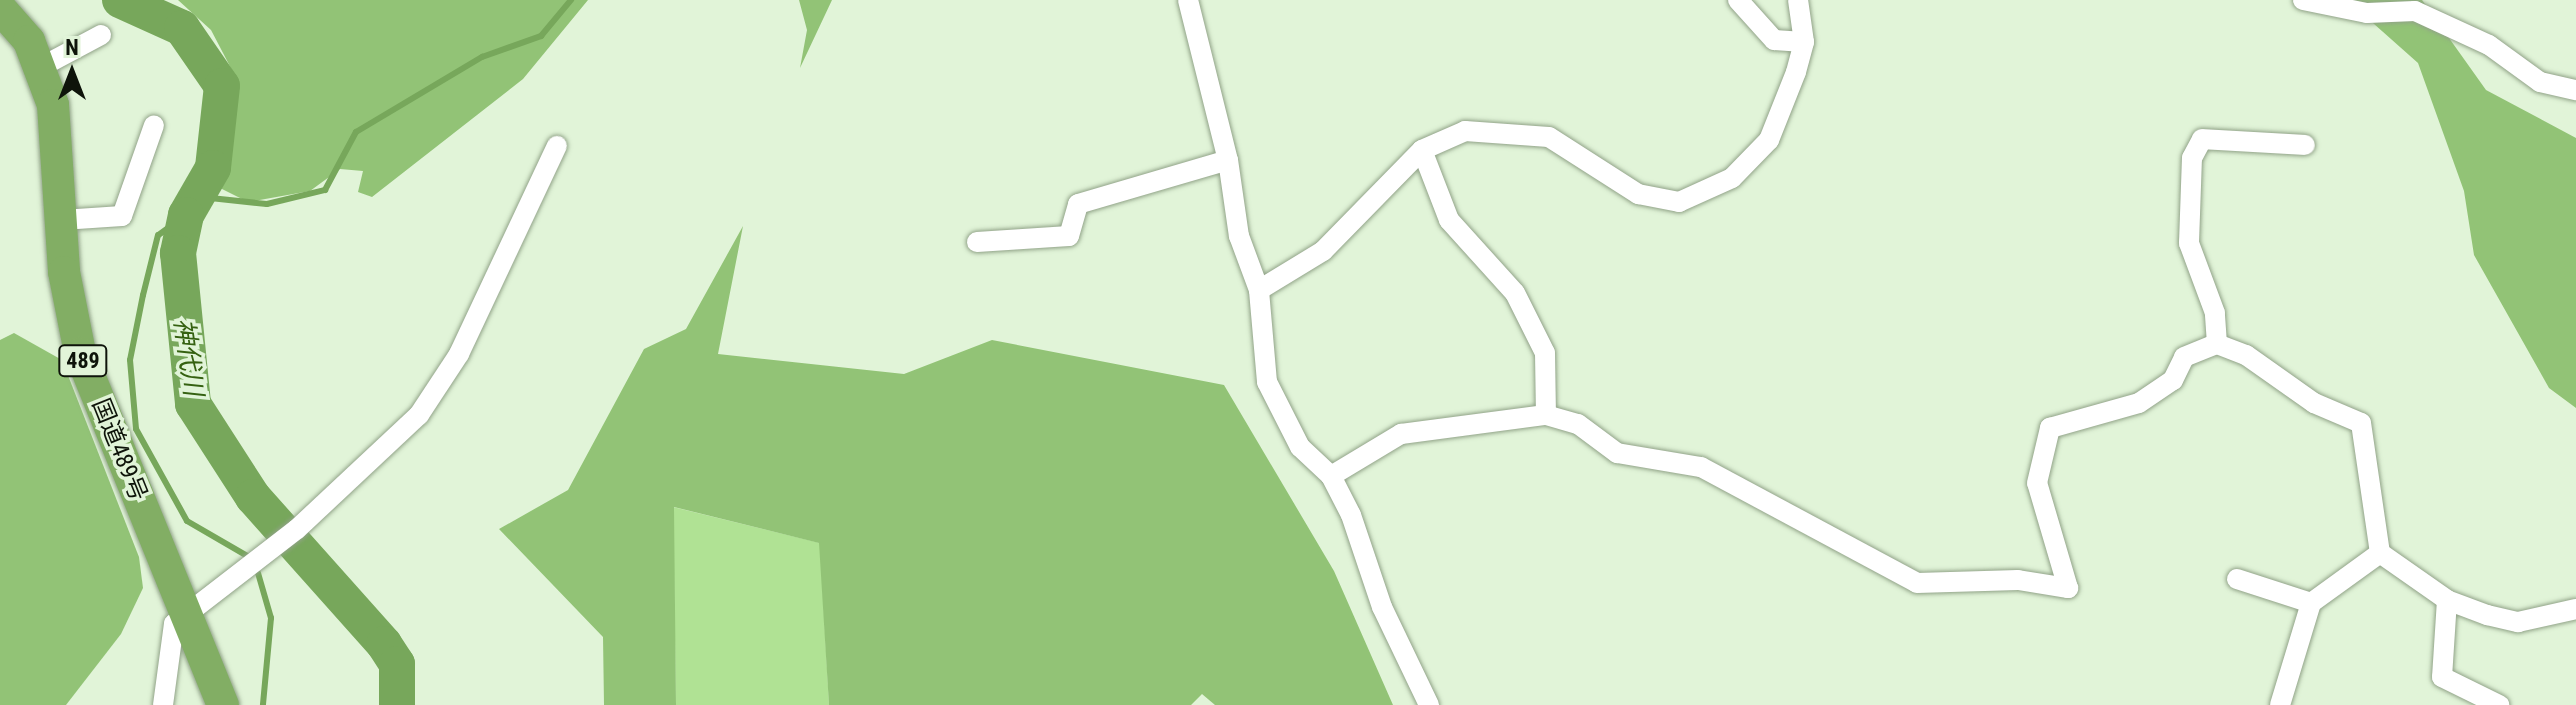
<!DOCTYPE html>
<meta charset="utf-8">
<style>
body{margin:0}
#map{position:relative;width:2576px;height:705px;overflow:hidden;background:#e1f4d8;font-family:"Roboto Condensed","Noto Sans JP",sans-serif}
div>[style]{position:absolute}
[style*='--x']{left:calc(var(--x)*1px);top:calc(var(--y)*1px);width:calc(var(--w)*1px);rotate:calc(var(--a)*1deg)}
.green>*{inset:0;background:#b0e294}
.forest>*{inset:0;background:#92c376}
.stream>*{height:6px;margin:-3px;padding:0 3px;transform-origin:3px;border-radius:3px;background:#77a75b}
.river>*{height:36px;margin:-18px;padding:0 18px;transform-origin:18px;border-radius:18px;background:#77a75b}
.roads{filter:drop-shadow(0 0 2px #91a388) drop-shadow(0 0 2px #91a388)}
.minor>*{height:20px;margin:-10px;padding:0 10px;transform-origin:10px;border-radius:10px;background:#fff}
.trunk>*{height:32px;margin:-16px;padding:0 16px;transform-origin:16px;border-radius:16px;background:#82ae64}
span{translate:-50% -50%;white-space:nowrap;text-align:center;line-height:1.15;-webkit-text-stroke:7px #e1f4d8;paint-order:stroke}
.shield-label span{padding:2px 6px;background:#e1f4d8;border:2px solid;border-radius:6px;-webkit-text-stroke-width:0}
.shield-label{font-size:22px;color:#0e140a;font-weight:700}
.street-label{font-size:24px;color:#0e140a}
.water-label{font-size:26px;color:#356111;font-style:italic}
.north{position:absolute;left:32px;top:32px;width:80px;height:80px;-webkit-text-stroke:6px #e1f4d8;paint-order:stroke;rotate:0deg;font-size:22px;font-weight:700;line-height:32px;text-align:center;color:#0e140a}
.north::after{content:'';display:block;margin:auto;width:28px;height:36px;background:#0e140a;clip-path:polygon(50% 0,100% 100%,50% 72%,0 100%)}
</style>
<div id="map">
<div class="green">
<div style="clip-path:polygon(673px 507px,820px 543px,829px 705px,676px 705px)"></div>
</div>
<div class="forest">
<div style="clip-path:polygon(178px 0,588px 0,523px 79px,372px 197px,358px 192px,363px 171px,340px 169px,310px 191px,248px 202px,218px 187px,234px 131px,234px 74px,211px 30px)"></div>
<div style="clip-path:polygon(799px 0,832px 0,800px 68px,807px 30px)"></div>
<div style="clip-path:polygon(2347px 0,2422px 0,2486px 90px,2576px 138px,2576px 408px,2549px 388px,2474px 255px,2464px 191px,2418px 63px)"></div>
<div style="clip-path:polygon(743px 226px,718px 354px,904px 374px,992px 340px,1224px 385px,1334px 571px,1393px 705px,1215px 705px,1202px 694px,1191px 705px,829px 705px,819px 543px,674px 507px,676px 705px,604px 705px,603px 637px,499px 529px,568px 490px,644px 349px,686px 329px)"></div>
<div style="clip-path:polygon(14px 333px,62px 360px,139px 557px,143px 588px,121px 634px,66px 705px,0 705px,0 340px)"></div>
</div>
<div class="stream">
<div style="--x:201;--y:197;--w:66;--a:6.1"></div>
<div style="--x:267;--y:204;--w:60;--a:-13.6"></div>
<div style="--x:325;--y:190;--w:66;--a:-61.9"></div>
<div style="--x:356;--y:132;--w:147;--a:-30.8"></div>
<div style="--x:482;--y:57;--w:63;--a:-19.6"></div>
<div style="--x:541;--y:36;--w:47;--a:-50.2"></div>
<div style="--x:186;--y:215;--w:34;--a:144"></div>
<div style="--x:158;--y:235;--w:62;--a:104"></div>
<div style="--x:143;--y:295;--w:66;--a:101.3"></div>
<div style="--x:130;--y:360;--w:69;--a:85"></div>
<div style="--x:136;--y:429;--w:105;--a:61"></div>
<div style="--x:187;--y:521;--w:72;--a:30.1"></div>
<div style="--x:258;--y:573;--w:47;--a:73.9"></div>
<div style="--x:271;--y:618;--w:87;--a:95.3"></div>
</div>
<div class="river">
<div style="--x:120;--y:0;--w:68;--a:24.3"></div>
<div style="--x:182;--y:28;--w:70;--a:55.4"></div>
<div style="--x:222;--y:86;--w:82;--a:96.3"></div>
<div style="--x:213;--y:168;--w:54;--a:119.9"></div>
<div style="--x:186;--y:215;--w:39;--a:102"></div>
<div style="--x:178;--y:253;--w:152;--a:84.3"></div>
<div style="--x:193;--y:404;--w:111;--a:57.2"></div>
<div style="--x:253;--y:497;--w:197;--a:48.3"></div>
<div style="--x:384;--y:644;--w:24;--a:57"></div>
<div style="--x:397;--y:664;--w:41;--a:90"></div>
</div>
<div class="roads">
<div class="minor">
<div style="--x:1188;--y:0;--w:165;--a:76"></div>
<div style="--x:1228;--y:160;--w:77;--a:81.8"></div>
<div style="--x:1239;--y:236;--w:58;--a:69.7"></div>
<div style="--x:1738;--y:0;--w:54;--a:48"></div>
<div style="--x:1774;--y:40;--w:30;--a:4"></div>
<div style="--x:2303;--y:0;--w:65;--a:11.5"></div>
<div style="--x:2367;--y:13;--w:48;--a:-2.4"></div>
<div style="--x:2415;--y:11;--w:81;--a:24.7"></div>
<div style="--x:2489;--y:45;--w:63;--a:36"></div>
<div style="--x:2540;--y:82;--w:37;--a:13"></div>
<div style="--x:41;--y:67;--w:68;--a:-28.1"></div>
<div style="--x:1422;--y:150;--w:75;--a:68.9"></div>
<div style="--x:1449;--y:220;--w:98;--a:47.9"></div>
<div style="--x:1515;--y:293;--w:67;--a:63.4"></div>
<div style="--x:1545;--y:353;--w:62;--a:89.1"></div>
<div style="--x:62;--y:220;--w:60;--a:-3.8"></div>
<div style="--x:122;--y:216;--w:96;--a:-70.6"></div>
<div style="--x:977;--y:242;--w:92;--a:-3.7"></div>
<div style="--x:1069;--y:236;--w:33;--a:-74"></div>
<div style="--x:1078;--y:204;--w:156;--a:-16.3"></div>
<div style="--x:2217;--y:344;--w:31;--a:-94"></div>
<div style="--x:2215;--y:313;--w:75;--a:-110.4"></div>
<div style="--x:2189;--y:243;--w:85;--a:-88"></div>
<div style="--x:2192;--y:158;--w:21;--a:-62"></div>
<div style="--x:2202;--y:139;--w:103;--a:3.3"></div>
<div style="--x:1331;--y:476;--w:82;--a:-31"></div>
<div style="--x:1401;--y:434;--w:146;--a:-7.5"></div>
<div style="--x:1546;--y:415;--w:33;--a:16"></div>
<div style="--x:1578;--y:424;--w:49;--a:36.6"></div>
<div style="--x:1617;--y:453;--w:85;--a:9.5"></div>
<div style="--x:1701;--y:467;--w:245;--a:28.2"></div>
<div style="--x:1917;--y:583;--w:101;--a:-1.7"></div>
<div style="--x:2018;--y:580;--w:51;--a:9.1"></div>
<div style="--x:2068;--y:588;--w:109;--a:-106.4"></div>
<div style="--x:2037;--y:483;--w:57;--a:-76.7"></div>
<div style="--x:2050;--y:428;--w:92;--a:-15.7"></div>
<div style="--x:2139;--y:403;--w:41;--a:-34.1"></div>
<div style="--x:2173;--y:380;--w:25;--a:-64"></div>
<div style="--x:2184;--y:357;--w:35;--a:-22"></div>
<div style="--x:2217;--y:344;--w:31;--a:21"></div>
<div style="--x:2246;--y:355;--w:83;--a:35.2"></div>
<div style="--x:2314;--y:403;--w:51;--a:23.1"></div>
<div style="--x:2361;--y:423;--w:131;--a:81.7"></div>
<div style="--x:2380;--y:553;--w:82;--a:35"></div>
<div style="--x:2447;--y:600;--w:43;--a:20.6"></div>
<div style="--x:2487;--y:615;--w:32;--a:13"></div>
<div style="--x:2518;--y:622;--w:59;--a:-12.6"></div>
<div style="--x:2237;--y:579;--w:78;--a:18"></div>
<div style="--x:2447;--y:600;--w:77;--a:93.7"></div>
<div style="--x:2442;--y:677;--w:64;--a:26.2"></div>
<div style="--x:163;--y:705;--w:82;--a:-82.3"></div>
<div style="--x:174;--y:624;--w:155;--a:-37.7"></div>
<div style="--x:297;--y:529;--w:167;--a:-43.1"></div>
<div style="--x:419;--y:415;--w:73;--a:-56.7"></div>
<div style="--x:459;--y:354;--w:230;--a:-64.8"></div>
<div style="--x:1429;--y:705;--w:109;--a:-115.6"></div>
<div style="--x:1382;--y:607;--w:97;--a:-108.6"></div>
<div style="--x:1351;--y:515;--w:44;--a:-117.1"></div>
<div style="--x:1331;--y:476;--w:42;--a:-136.9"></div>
<div style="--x:1300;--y:447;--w:73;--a:-116.9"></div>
<div style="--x:1267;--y:382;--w:92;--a:-95"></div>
<div style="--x:1259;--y:290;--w:75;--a:-31.4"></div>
<div style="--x:1323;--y:251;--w:141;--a:-45.6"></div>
<div style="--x:1422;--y:150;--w:47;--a:-23.8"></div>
<div style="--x:1465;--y:131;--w:84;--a:4.1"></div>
<div style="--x:1549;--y:137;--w:106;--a:32.6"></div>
<div style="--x:1638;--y:194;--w:42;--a:11"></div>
<div style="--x:1679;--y:202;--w:58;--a:-24.4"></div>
<div style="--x:1732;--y:178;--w:53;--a:-45.8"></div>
<div style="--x:1769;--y:140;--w:73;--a:-68.3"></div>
<div style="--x:1796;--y:72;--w:31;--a:-75"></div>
<div style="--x:1804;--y:42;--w:42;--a:-98.1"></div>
<div style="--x:2280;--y:705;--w:107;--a:-73.1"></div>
<div style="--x:2311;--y:603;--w:85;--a:-35.9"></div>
</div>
<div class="trunk">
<div style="--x:0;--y:8;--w:44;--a:48.7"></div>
<div style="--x:29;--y:41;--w:68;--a:69.4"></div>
<div style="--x:53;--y:105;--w:167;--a:86.2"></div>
<div style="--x:64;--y:272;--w:83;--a:78.8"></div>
<div style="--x:80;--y:353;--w:380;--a:67.9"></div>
</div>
</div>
<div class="shield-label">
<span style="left:83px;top:361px">489</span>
</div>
<div class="street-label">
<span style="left:119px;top:450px;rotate:68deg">国道489号</span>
</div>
<div class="water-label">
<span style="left:188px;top:357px;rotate:82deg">神代川</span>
</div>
<div class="north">N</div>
</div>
